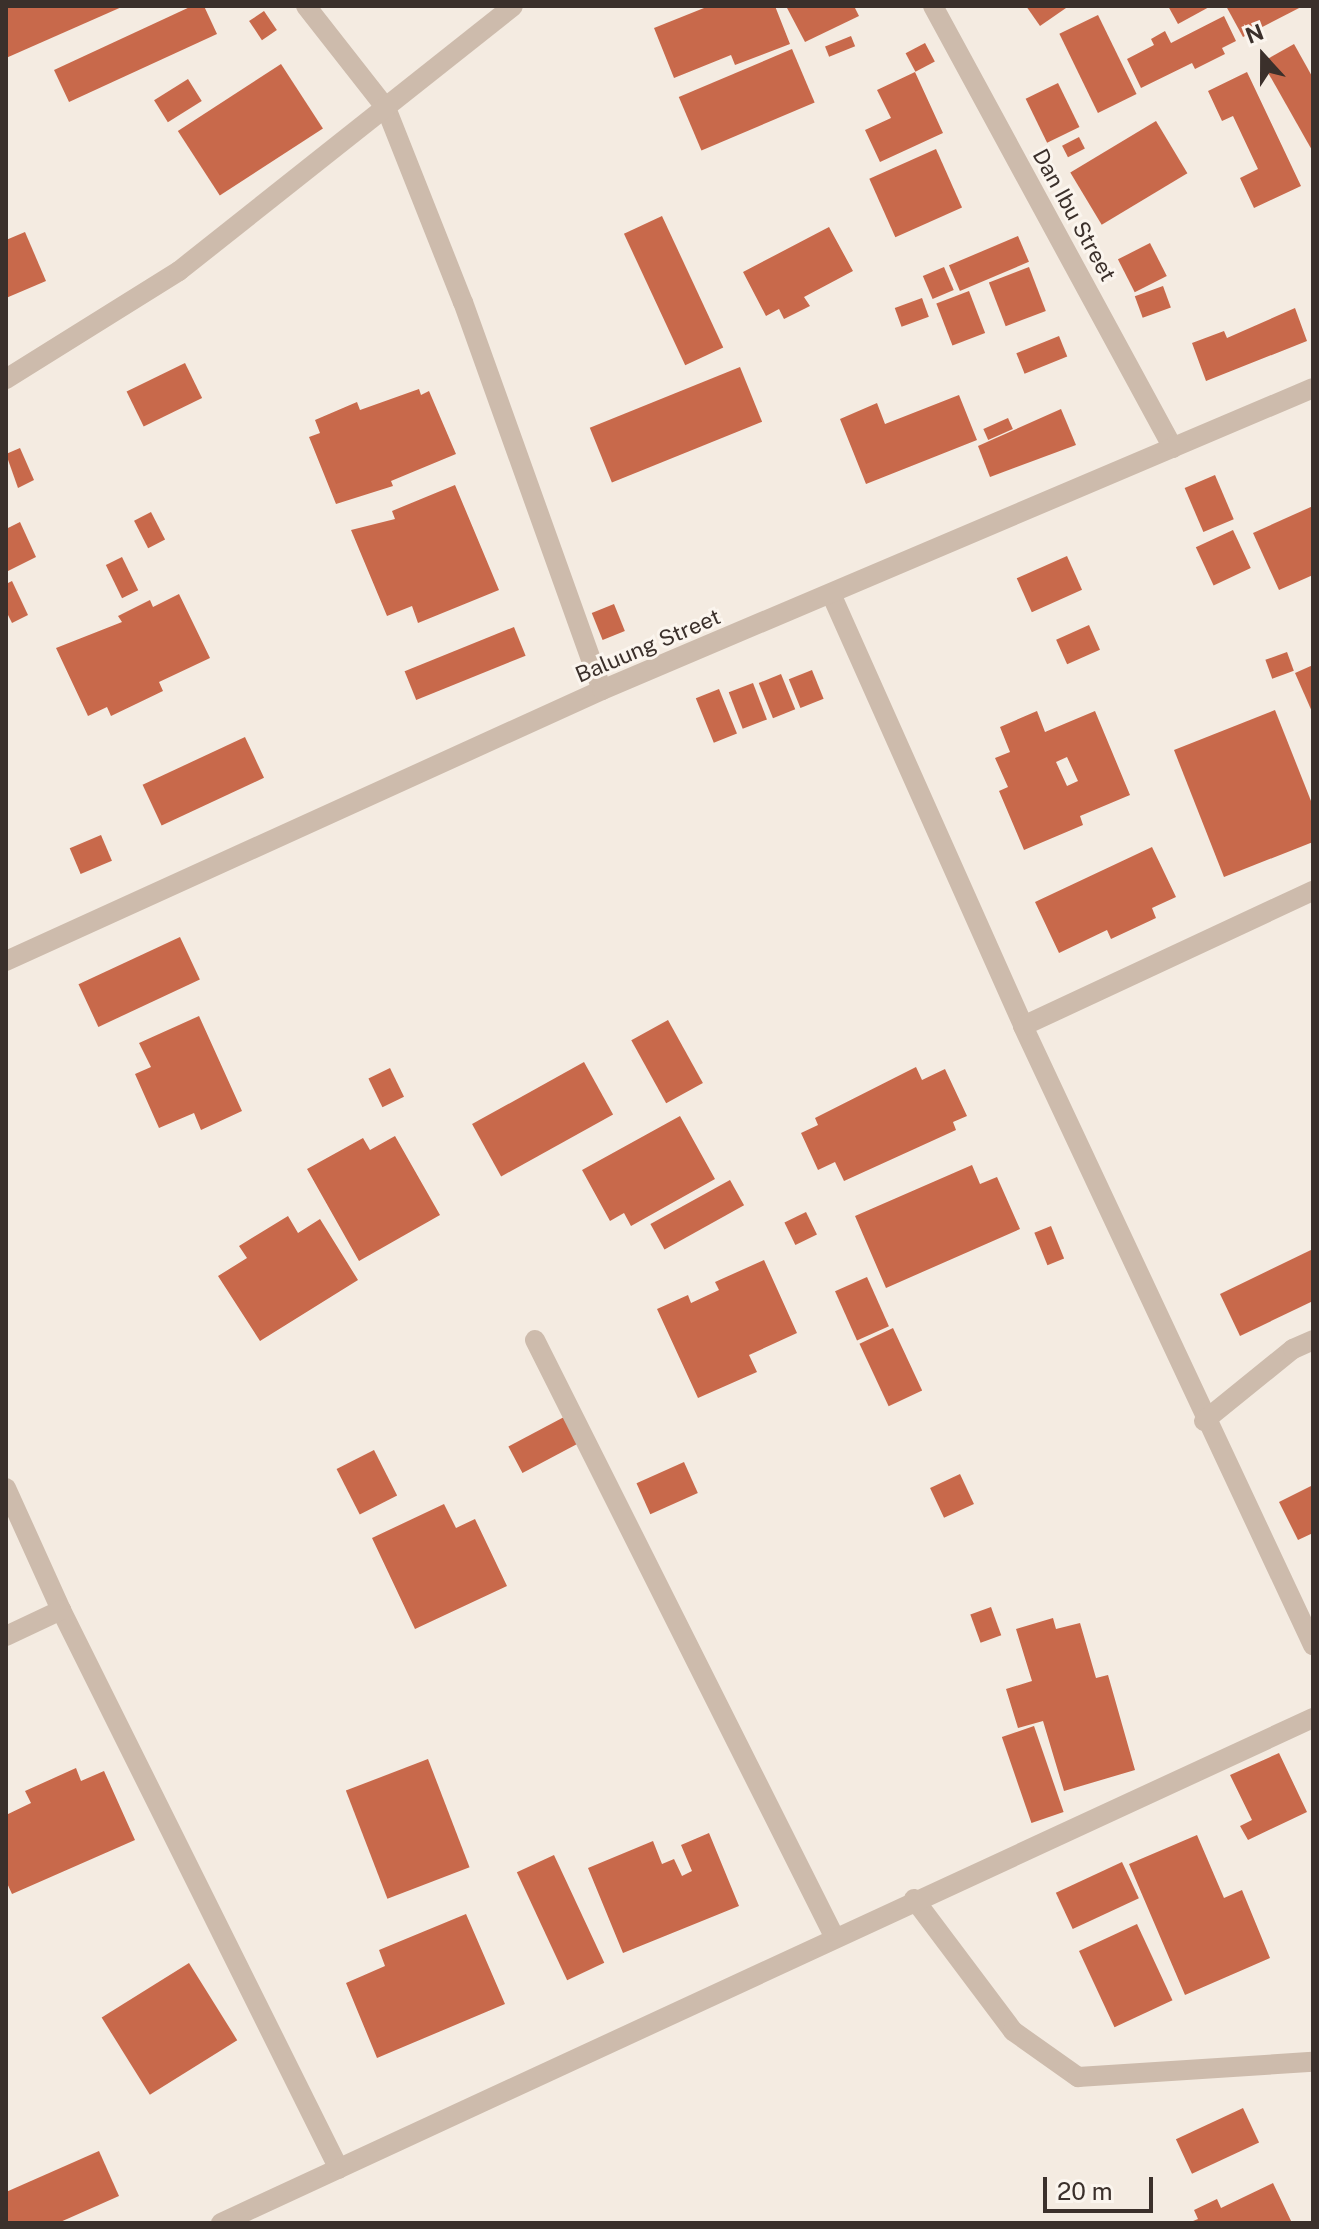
<!DOCTYPE html>
<style>
body{margin:0}
#map{position:relative;width:1319px;height:2229px;overflow:hidden;background:#f4ebe1;font-family:"Public Sans",sans-serif}
div>[style]{position:absolute}
[style*='--x']{left:calc(var(--x)*1px);top:calc(var(--y)*1px);width:calc(var(--w)*1px);rotate:calc(var(--a)*1deg)}
.building>*{inset:0;background:#c8694b;transform-origin:0 0}
.street>*{height:20px;margin:-10px;padding:0 10px;transform-origin:10px;border-radius:10px;background:#cdbbac}
span{translate:-50% -50%;white-space:nowrap;text-align:center;line-height:1.15;-webkit-text-stroke:6px #fbf5ee;paint-order:stroke}
.street-label{font-size:22px;color:#3b302b}
.frame{position:absolute;inset:0;border:8px solid #3b302b;pointer-events:none}
.north{position:absolute;left:1223px;top:16px;width:80px;height:80px;-webkit-text-stroke:6px #fbf5ee;paint-order:stroke;rotate:339deg;font-size:22px;font-weight:700;line-height:32px;text-align:center;color:#3b302b}
.north::after{content:'';display:block;margin:auto;width:28px;height:36px;background:#3b302b;clip-path:polygon(50% 0,100% 100%,50% 72%,0 100%)}
.scale{position:absolute;left:1043px;top:2177px;width:110px;height:36px;box-sizing:border-box;border:4px solid #3b302b;border-top:0;padding-left:10px;font-size:24px;line-height:28px;white-space:nowrap;color:#3b302b;-webkit-text-stroke:6px #fbf5ee;paint-order:stroke}
</style>
<div id="map">
<div class="building">
<div style="clip-path:polygon(6px 6px,124px 6px,6px 58px)"></div>
<div style="clip-path:polygon(192px 6px,204px 6px,217px 34px,69px 102px,54px 70px)"></div>
<div style="clip-path:polygon(709px 6px,775px 6px,790px 44px,735px 65px,731px 55px,674px 78px,654px 28px)"></div>
<div style="clip-path:polygon(786px 6px,854px 6px,859px 16px,805px 42px)"></div>
<div style="clip-path:polygon(1026px 6px,1065px 6px,1066px 8px,1040px 26px)"></div>
<div style="clip-path:polygon(1168px 6px,1211px 6px,1178px 24px)"></div>
<div style="clip-path:polygon(1226px 6px,1303px 6px,1243px 37px)"></div>
<div style="left:264px;top:11px;width:23px;height:18px;rotate:56deg"></div>
<div style="left:1098px;top:15px;width:88px;height:43px;rotate:64deg"></div>
<div style="clip-path:polygon(1224px 16px,1236px 41px,1222px 48px,1225px 54px,1195px 69px,1192px 63px,1141px 88px,1127px 59px,1154px 45px,1151px 39px,1165px 31px,1171px 43px)"></div>
<div style="left:851px;top:36px;width:11px;height:28px;rotate:68deg"></div>
<div style="left:925px;top:43px;width:21px;height:22px;rotate:62deg"></div>
<div style="clip-path:polygon(1294px 44px,1313px 78px,1313px 152px,1262px 62px)"></div>
<div style="left:792px;top:49px;width:58px;height:123px;rotate:67deg"></div>
<div style="left:281px;top:64px;width:77px;height:123px;rotate:57deg"></div>
<div style="clip-path:polygon(915px 72px,943px 133px,880px 162px,865px 130px,891px 118px,877px 90px)"></div>
<div style="clip-path:polygon(1247px 72px,1301px 186px,1254px 208px,1240px 178px,1258px 169px,1233px 116px,1222px 121px,1208px 91px)"></div>
<div style="left:188px;top:79px;width:26px;height:40px;rotate:58deg"></div>
<div style="left:1058px;top:83px;width:49px;height:36px;rotate:64deg"></div>
<div style="left:1156px;top:121px;width:61px;height:100px;rotate:59deg"></div>
<div style="left:1079px;top:137px;width:13px;height:19px;rotate:63deg"></div>
<div style="left:936px;top:149px;width:64px;height:73px;rotate:66deg"></div>
<div style="left:662px;top:216px;width:145px;height:42px;rotate:65deg"></div>
<div style="clip-path:polygon(829px 227px,853px 271px,804px 297px,810px 306px,784px 319px,779px 309px,766px 316px,743px 272px)"></div>
<div style="clip-path:polygon(25px 232px,46px 281px,6px 298px,6px 240px)"></div>
<div style="left:1018px;top:236px;width:28px;height:75px;rotate:67deg"></div>
<div style="left:1150px;top:243px;width:37px;height:36px;rotate:63deg"></div>
<div style="left:944px;top:267px;width:25px;height:23px;rotate:67deg"></div>
<div style="left:1029px;top:267px;width:47px;height:43px;rotate:69deg"></div>
<div style="left:1163px;top:286px;width:23px;height:30px;rotate:70deg"></div>
<div style="left:969px;top:291px;width:45px;height:35px;rotate:69deg"></div>
<div style="left:922px;top:298px;width:20px;height:29px;rotate:70deg"></div>
<div style="clip-path:polygon(1295px 308px,1307px 341px,1206px 381px,1192px 343px,1224px 331px,1227px 338px)"></div>
<div style="left:1059px;top:336px;width:22px;height:46px;rotate:68deg"></div>
<div style="left:185px;top:363px;width:39px;height:65px;rotate:64deg"></div>
<div style="left:740px;top:367px;width:59px;height:162px;rotate:68deg"></div>
<div style="clip-path:polygon(419px 389px,421px 395px,429px 391px,456px 454px,391px 481px,393px 486px,336px 504px,309px 437px,320px 433px,315px 420px,357px 402px,360px 410px)"></div>
<div style="clip-path:polygon(959px 395px,977px 440px,866px 484px,840px 419px,877px 403px,885px 424px)"></div>
<div style="clip-path:polygon(1061px 409px,1076px 445px,990px 477px,978px 446px)"></div>
<div style="left:1008px;top:418px;width:12px;height:27px;rotate:66deg"></div>
<div style="clip-path:polygon(20px 448px,34px 480px,18px 488px,6px 454px)"></div>
<div style="left:1215px;top:475px;width:48px;height:33px;rotate:67deg"></div>
<div style="clip-path:polygon(455px 485px,499px 590px,418px 623px,412px 606px,387px 616px,351px 530px,395px 519px,392px 511px)"></div>
<div style="clip-path:polygon(1313px 506px,1313px 575px,1279px 590px,1253px 533px)"></div>
<div style="left:151px;top:512px;width:31px;height:19px;rotate:63deg"></div>
<div style="clip-path:polygon(20px 522px,36px 557px,6px 572px,6px 529px)"></div>
<div style="left:1233px;top:530px;width:42px;height:41px;rotate:65deg"></div>
<div style="left:1067px;top:556px;width:37px;height:55px;rotate:66deg"></div>
<div style="left:122px;top:557px;width:37px;height:18px;rotate:64deg"></div>
<div style="clip-path:polygon(12px 581px,28px 615px,12px 623px,6px 611px,6px 584px)"></div>
<div style="clip-path:polygon(179px 594px,210px 658px,159px 682px,163px 691px,111px 716px,107px 707px,88px 716px,56px 648px,122px 622px,118px 616px,150px 600px,153px 607px)"></div>
<div style="left:614px;top:604px;width:29px;height:24px;rotate:68deg"></div>
<div style="left:1089px;top:625px;width:27px;height:36px;rotate:66deg"></div>
<div style="left:514px;top:627px;width:31px;height:118px;rotate:68deg"></div>
<div style="left:1287px;top:652px;width:20px;height:23px;rotate:70deg"></div>
<div style="clip-path:polygon(1313px 665px,1313px 714px,1295px 673px)"></div>
<div style="left:812px;top:670px;width:31px;height:25px;rotate:68deg"></div>
<div style="left:781px;top:674px;width:38px;height:24px;rotate:68deg"></div>
<div style="left:753px;top:683px;width:39px;height:26px;rotate:69deg"></div>
<div style="left:719px;top:689px;width:48px;height:25px;rotate:68deg"></div>
<div style="clip-path:polygon(1275px 710px,1313px 806px,1313px 842px,1224px 877px,1174px 750px)"></div>
<div style="clip-path:polygon(evenodd,1037px 711px,1045px 732px,1095px 711px,1130px 795px,1080px 816px,1083px 825px,1024px 850px,999px 791px,1008px 787px,995px 758px,1010px 752px,1000px 727px,1037px 711px,1067px 757px,1078px 781px,1067px 786px,1056px 762px,1067px 757px)"></div>
<div style="left:245px;top:737px;width:45px;height:113px;rotate:65deg"></div>
<div style="left:101px;top:835px;width:28px;height:34px;rotate:67deg"></div>
<div style="clip-path:polygon(1152px 847px,1176px 897px,1152px 908px,1156px 918px,1111px 939px,1107px 930px,1059px 953px,1035px 902px)"></div>
<div style="left:180px;top:937px;width:47px;height:112px;rotate:65deg"></div>
<div style="clip-path:polygon(199px 1016px,242px 1111px,201px 1130px,194px 1113px,159px 1128px,135px 1074px,151px 1067px,139px 1043px)"></div>
<div style="left:668px;top:1020px;width:72px;height:42px;rotate:61deg"></div>
<div style="left:584px;top:1062px;width:60px;height:128px;rotate:61deg"></div>
<div style="clip-path:polygon(916px 1067px,922px 1080px,945px 1069px,967px 1116px,953px 1122px,956px 1130px,844px 1181px,835px 1162px,818px 1170px,801px 1133px,818px 1125px,815px 1118px)"></div>
<div style="left:390px;top:1068px;width:32px;height:24px;rotate:64deg"></div>
<div style="clip-path:polygon(680px 1116px,715px 1179px,631px 1226px,624px 1213px,610px 1221px,582px 1170px)"></div>
<div style="clip-path:polygon(395px 1136px,440px 1215px,359px 1261px,307px 1169px,363px 1138px,370px 1150px)"></div>
<div style="clip-path:polygon(972px 1165px,980px 1184px,997px 1177px,1020px 1229px,886px 1288px,855px 1216px)"></div>
<div style="left:730px;top:1180px;width:29px;height:91px;rotate:61deg"></div>
<div style="left:806px;top:1212px;width:25px;height:24px;rotate:64deg"></div>
<div style="clip-path:polygon(288px 1216px,298px 1233px,320px 1219px,358px 1280px,260px 1341px,218px 1276px,247px 1258px,239px 1246px)"></div>
<div style="left:1051px;top:1226px;width:35px;height:18px;rotate:68deg"></div>
<div style="clip-path:polygon(1313px 1249px,1313px 1301px,1240px 1336px,1220px 1294px)"></div>
<div style="clip-path:polygon(764px 1260px,797px 1333px,749px 1355px,757px 1372px,698px 1398px,657px 1309px,688px 1295px,691px 1303px,719px 1290px,715px 1282px)"></div>
<div style="left:867px;top:1277px;width:54px;height:35px;rotate:66deg"></div>
<div style="left:893px;top:1328px;width:69px;height:37px;rotate:65deg"></div>
<div style="left:564px;top:1417px;width:30px;height:63px;rotate:62deg"></div>
<div style="left:374px;top:1450px;width:51px;height:42px;rotate:63deg"></div>
<div style="left:684px;top:1462px;width:34px;height:52px;rotate:66deg"></div>
<div style="left:960px;top:1474px;width:33px;height:33px;rotate:65deg"></div>
<div style="clip-path:polygon(1313px 1485px,1313px 1533px,1298px 1540px,1279px 1502px)"></div>
<div style="clip-path:polygon(444px 1504px,456px 1528px,475px 1519px,507px 1586px,415px 1629px,372px 1538px)"></div>
<div style="left:991px;top:1607px;width:30px;height:22px;rotate:70deg"></div>
<div style="clip-path:polygon(1053px 1618px,1056px 1629px,1080px 1623px,1096px 1678px,1108px 1675px,1135px 1770px,1064px 1791px,1043px 1721px,1018px 1728px,1006px 1689px,1032px 1681px,1016px 1629px)"></div>
<div style="left:1034px;top:1726px;width:91px;height:34px;rotate:71deg"></div>
<div style="clip-path:polygon(1279px 1753px,1307px 1812px,1248px 1840px,1240px 1826px,1252px 1820px,1230px 1775px)"></div>
<div style="left:428px;top:1759px;width:116px;height:88px;rotate:69deg"></div>
<div style="clip-path:polygon(76px 1768px,81px 1781px,104px 1771px,135px 1840px,12px 1894px,6px 1881px,6px 1815px,31px 1803px,25px 1791px)"></div>
<div style="clip-path:polygon(709px 1833px,739px 1906px,623px 1953px,588px 1868px,653px 1841px,662px 1864px,674px 1859px,682px 1876px,692px 1871px,681px 1845px)"></div>
<div style="clip-path:polygon(1197px 1835px,1224px 1898px,1242px 1890px,1270px 1958px,1185px 1995px,1129px 1864px)"></div>
<div style="left:554px;top:1855px;width:119px;height:41px;rotate:65deg"></div>
<div style="left:1122px;top:1862px;width:40px;height:73px;rotate:65deg"></div>
<div style="clip-path:polygon(466px 1914px,505px 2004px,377px 2058px,346px 1983px,385px 1966px,379px 1950px)"></div>
<div style="left:1137px;top:1924px;width:84px;height:64px;rotate:65deg"></div>
<div style="left:189px;top:1963px;width:91px;height:103px;rotate:58deg"></div>
<div style="left:1243px;top:2108px;width:38px;height:74px;rotate:65deg"></div>
<div style="clip-path:polygon(99px 2151px,119px 2196px,58px 2223px,6px 2223px,6px 2192px)"></div>
<div style="clip-path:polygon(1273px 2183px,1292px 2223px,1188px 2223px,1198px 2219px,1194px 2210px,1217px 2199px,1221px 2208px)"></div>
</div>
<div class="street">
<div style="--x:306;--y:6;--w:130;--a:51.9"></div>
<div style="--x:386;--y:108;--w:209;--a:68.4"></div>
<div style="--x:463;--y:302;--w:412;--a:70.3"></div>
<div style="--x:933;--y:6;--w:503;--a:61.5"></div>
<div style="--x:6;--y:379;--w:204;--a:-32"></div>
<div style="--x:179;--y:271;--w:426;--a:-38.4"></div>
<div style="--x:832;--y:596;--w:471;--a:66"></div>
<div style="--x:1023;--y:1026;--w:684;--a:64.9"></div>
<div style="--x:6;--y:961;--w:655;--a:-24.45"></div>
<div style="--x:602;--y:690;--w:772;--a:-23.01"></div>
<div style="--x:1023;--y:1026;--w:320;--a:-25"></div>
<div style="--x:535;--y:1340;--w:667;--a:63.36"></div>
<div style="--x:1204;--y:1421;--w:114;--a:-39"></div>
<div style="--x:1293;--y:1349;--w:22;--a:-24"></div>
<div style="--x:6;--y:1488;--w:134;--a:65.7"></div>
<div style="--x:61;--y:1610;--w:624;--a:63.56"></div>
<div style="--x:6;--y:1636;--w:61;--a:-25.3"></div>
<div style="--x:914;--y:1899;--w:165;--a:53.1"></div>
<div style="--x:1013;--y:2031;--w:80;--a:35.3"></div>
<div style="--x:1078;--y:2077;--w:235;--a:-3.7"></div>
<div style="--x:221;--y:2223;--w:1203;--a:-24.82"></div>
</div>
<div class="street-label">
<span style="left:1074px;top:215px;rotate:61deg">Dan Ibu Street</span>
<span style="left:648px;top:646px;rotate:-23deg">Baluung Street</span>
</div>
<div class="frame"></div>
<div class="north">N</div>
<div class="scale">20 m</div>
</div>
